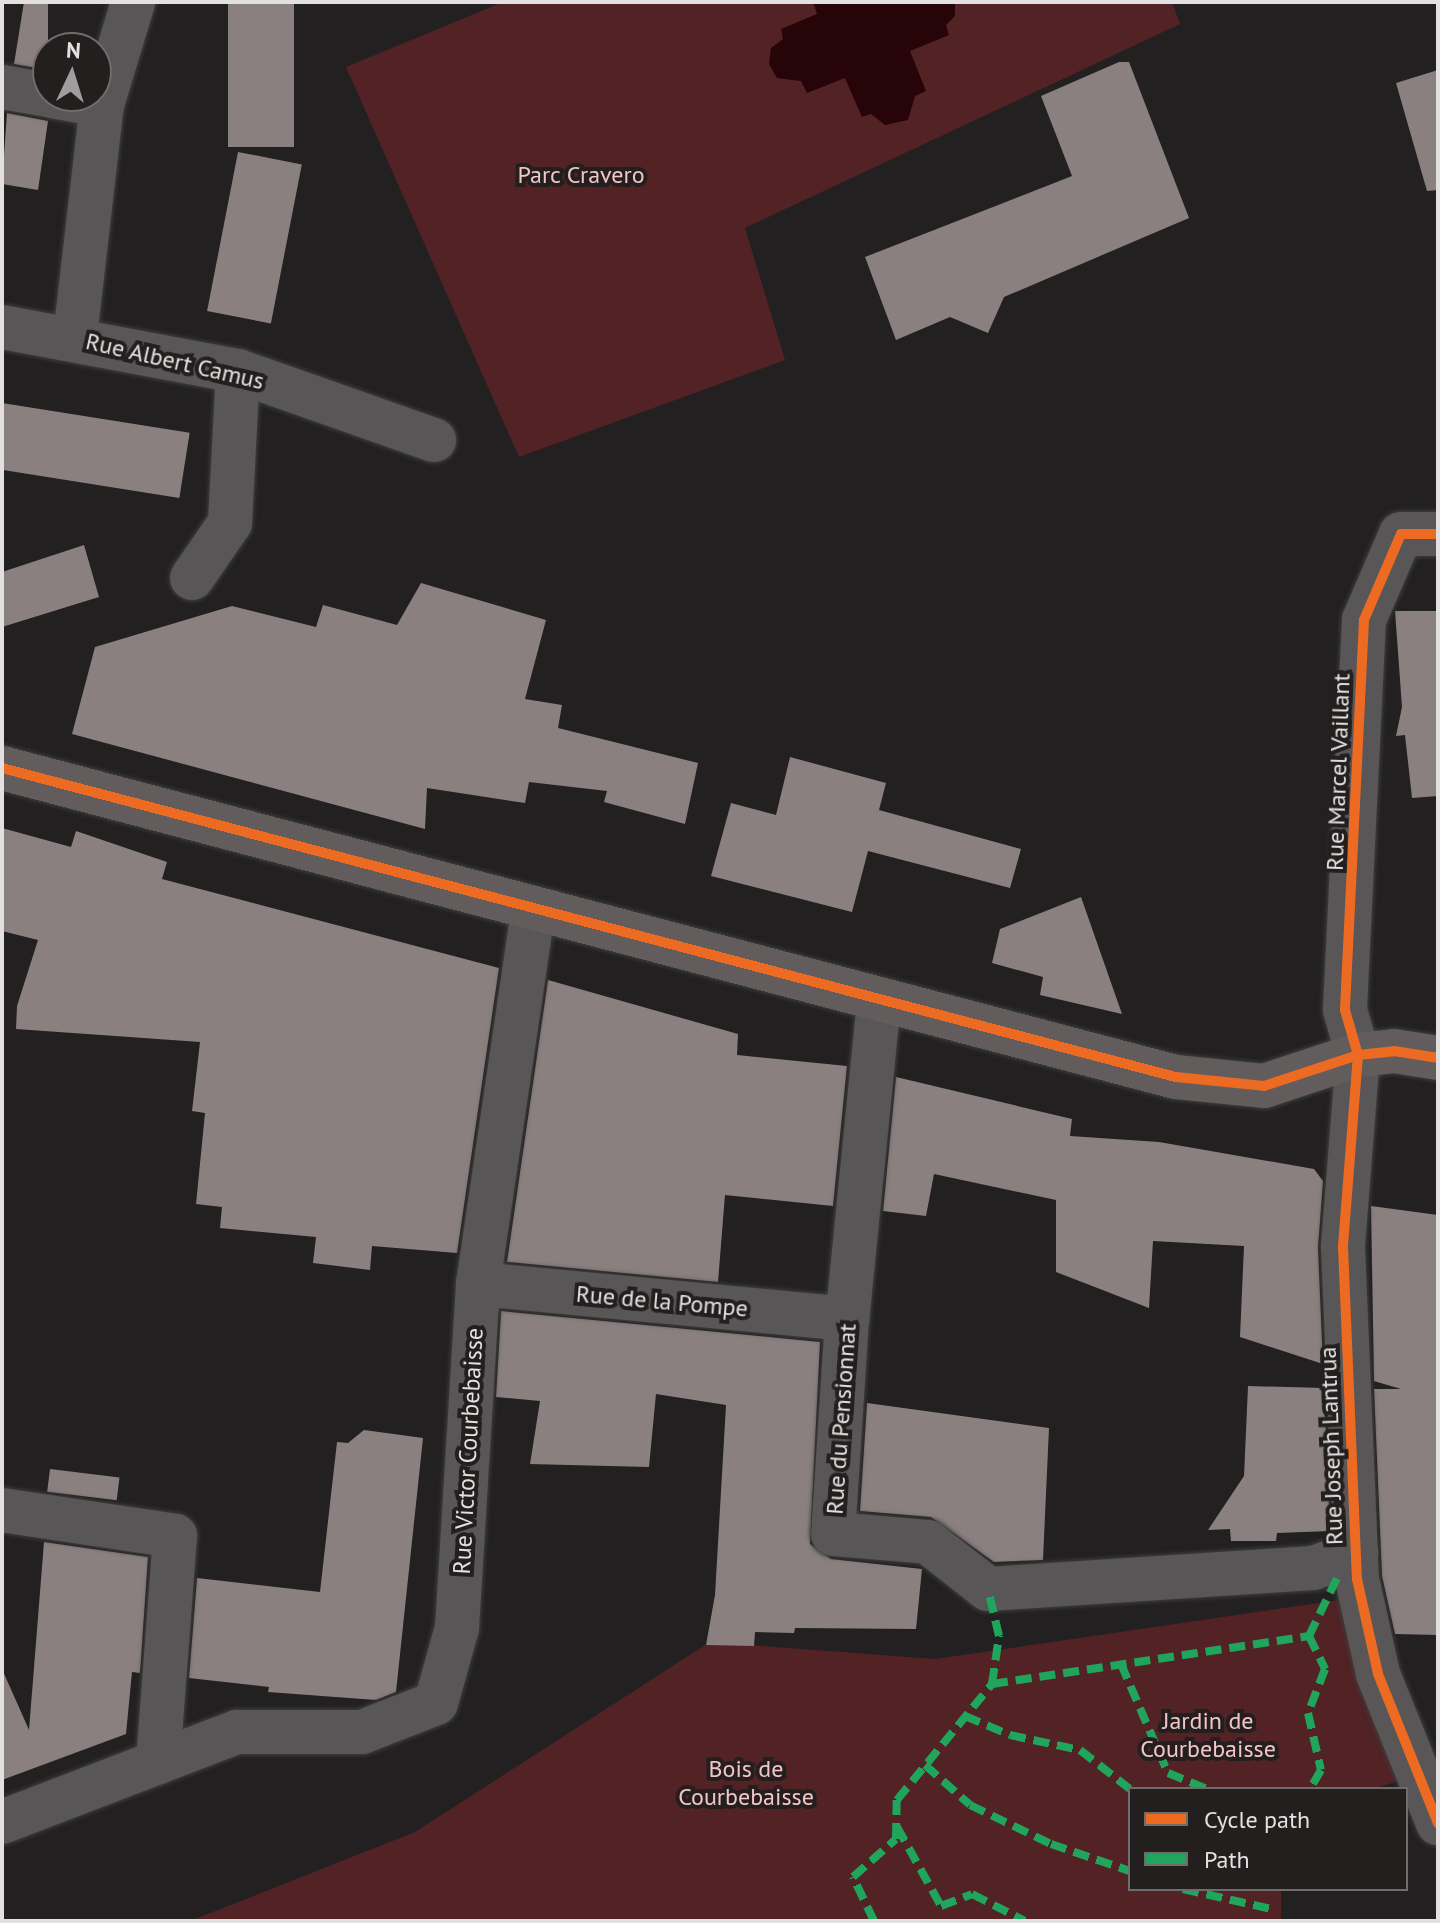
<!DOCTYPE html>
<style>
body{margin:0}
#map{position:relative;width:1440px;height:1923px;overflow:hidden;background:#222020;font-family:"PT Sans",sans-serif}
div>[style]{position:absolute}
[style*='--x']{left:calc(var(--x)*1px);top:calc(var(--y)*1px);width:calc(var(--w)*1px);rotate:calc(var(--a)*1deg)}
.green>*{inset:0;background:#522225}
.water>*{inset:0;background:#260408}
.building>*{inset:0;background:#8b8080;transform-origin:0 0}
.roads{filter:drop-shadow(0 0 2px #3e3d3d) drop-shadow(0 0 2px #3e3d3d)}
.street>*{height:44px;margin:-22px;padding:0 22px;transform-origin:22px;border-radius:22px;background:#585656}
.primary>*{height:44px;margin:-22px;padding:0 22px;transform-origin:22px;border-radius:22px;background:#635c5c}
.quiet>*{height:8px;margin-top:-4px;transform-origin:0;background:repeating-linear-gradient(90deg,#20a55d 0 16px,transparent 0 24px)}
.cycleway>*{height:10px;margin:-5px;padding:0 5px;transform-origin:5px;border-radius:5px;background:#ed6a23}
span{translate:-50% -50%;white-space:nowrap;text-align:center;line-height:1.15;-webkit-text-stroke:8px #231f1f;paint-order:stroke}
.park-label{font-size:24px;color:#f5c4c4}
.street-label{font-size:24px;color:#e2e0e0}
.frame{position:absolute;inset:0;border:4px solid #e2e0e0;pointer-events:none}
.legend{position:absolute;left:1128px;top:1787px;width:280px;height:104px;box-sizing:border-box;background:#231f1f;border:2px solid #6f6c6c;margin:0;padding:10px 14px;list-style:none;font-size:24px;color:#e2e0e0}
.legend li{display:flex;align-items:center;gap:16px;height:40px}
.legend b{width:40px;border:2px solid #6f6c6c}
.north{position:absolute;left:32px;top:32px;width:80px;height:80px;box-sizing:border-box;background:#231f1f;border:2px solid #6f6c6c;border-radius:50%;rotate:4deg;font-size:22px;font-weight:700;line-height:32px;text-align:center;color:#e2e0e0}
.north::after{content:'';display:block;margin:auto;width:28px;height:36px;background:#9f9d9d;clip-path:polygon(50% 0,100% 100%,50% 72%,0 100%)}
</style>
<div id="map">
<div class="green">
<div style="clip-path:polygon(503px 2px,1172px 2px,1180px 24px,745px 228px,785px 360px,519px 457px,346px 67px)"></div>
<div style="clip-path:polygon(1346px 1599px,1404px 1779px,1373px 1789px,1130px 1789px,1130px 1889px,1281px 1889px,1281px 1921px,190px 1921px,415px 1832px,710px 1642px,935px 1659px)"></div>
</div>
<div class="water">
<div style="clip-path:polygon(813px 2px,955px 2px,955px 16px,946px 25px,949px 35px,910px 51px,926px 91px,915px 96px,908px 120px,885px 125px,871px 114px,862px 117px,845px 78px,807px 93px,801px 81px,777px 78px,769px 64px,771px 48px,783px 39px,781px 29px,817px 14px)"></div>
</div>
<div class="building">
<div style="clip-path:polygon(24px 2px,48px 2px,48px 70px,14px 64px)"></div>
<div style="left:228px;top:2px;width:66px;height:145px"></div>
<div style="clip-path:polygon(1119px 62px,1129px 62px,1189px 218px,1004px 297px,988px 333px,950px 317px,896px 340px,865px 257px,1072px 176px,1041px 96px)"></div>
<div style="clip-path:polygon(1438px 70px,1438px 190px,1427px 191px,1396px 83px)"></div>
<div style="clip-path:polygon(7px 113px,48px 121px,38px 190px,2px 184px)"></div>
<div style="left:238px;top:152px;width:65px;height:162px;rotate:11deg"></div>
<div style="left:2px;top:403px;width:190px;height:66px;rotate:9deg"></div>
<div style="clip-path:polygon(84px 545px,99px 597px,2px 627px,2px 572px)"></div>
<div style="clip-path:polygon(421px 583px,546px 620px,525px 699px,562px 705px,558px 728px,698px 763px,685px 824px,604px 802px,607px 791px,529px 782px,525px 803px,427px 788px,425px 829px,72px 734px,95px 647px,232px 606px,316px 627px,323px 605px,397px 625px)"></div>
<div style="clip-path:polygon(1395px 611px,1438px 611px,1438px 796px,1412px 798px,1405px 735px,1396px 736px,1402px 707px)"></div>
<div style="clip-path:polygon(790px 757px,886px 783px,879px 810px,1021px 849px,1010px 888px,868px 851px,852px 912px,711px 876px,731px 803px,776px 815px)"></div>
<div style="clip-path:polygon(2px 828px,71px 847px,76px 831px,167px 862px,162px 879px,499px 968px,457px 1253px,372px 1246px,370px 1270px,313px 1263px,316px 1237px,220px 1228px,222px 1207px,196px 1204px,205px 1113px,192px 1111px,200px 1042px,16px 1029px,17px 1006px,38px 940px,2px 931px)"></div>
<div style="clip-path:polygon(1081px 897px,1122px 1014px,1040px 995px,1043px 977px,992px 963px,1000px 929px)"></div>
<div style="clip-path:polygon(548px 980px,738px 1034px,737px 1055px,847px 1066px,833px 1206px,725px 1195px,718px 1282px,507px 1262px)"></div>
<div style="clip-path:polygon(896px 1077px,1072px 1119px,1070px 1136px,1159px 1142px,1314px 1169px,1323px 1181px,1318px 1248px,1323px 1364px,1240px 1337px,1244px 1246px,1153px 1241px,1149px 1308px,1056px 1272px,1056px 1200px,934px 1174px,926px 1216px,883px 1211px)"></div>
<div style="clip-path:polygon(1371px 1206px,1438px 1215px,1438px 1635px,1395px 1634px,1382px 1576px,1374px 1389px,1401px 1389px,1374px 1381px)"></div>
<div style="clip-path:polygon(501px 1311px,820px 1342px,810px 1544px,831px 1559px,922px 1569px,916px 1629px,795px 1628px,794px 1633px,755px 1632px,754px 1646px,706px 1645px,715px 1595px,726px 1405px,656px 1394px,649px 1467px,530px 1464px,540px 1401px,496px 1397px)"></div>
<div style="clip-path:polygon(1248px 1386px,1324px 1388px,1330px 1531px,1277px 1533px,1276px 1541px,1231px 1541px,1230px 1529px,1208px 1530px,1244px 1476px)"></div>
<div style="clip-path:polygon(867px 1403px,1049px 1428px,1043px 1560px,994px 1562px,931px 1517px,860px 1511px)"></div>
<div style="clip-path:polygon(364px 1430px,423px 1438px,396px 1692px,376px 1700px,268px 1692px,269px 1687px,189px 1678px,197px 1578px,320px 1592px,337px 1442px,348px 1443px)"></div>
<div style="left:50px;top:1469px;width:70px;height:23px;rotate:7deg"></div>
<div style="clip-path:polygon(44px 1542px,148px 1557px,140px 1673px,132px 1672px,126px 1734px,2px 1780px,2px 1669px,29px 1730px)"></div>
</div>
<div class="roads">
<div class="street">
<div style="--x:2;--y:87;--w:47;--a:9.9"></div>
<div style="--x:52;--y:96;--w:51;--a:10.2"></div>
<div style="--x:2;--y:327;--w:240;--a:10.6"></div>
<div style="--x:238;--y:371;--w:208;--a:19.4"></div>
<div style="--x:75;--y:337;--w:234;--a:-83.4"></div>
<div style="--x:102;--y:105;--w:108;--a:-73.2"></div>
<div style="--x:1438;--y:534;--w:37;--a:180"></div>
<div style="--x:1401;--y:534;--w:94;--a:113.3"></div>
<div style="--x:1364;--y:620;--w:390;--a:92.8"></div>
<div style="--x:1345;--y:1010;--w:47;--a:73.9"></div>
<div style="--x:1358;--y:1055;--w:193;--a:94.5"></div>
<div style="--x:1343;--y:1247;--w:332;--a:87.6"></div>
<div style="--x:1357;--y:1579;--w:97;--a:77.5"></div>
<div style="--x:1378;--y:1674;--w:161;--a:68.1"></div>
<div style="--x:192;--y:578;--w:67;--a:-55.4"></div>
<div style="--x:230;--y:523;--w:152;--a:-87"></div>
<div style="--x:879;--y:1001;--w:320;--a:95.7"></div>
<div style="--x:847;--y:1319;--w:215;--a:93.7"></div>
<div style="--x:833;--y:1534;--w:95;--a:4.8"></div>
<div style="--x:928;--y:1542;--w:76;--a:38.1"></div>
<div style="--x:988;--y:1589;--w:326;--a:-3.7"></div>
<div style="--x:1313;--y:1568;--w:46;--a:-19.2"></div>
<div style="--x:478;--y:1284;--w:371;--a:5.4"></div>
<div style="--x:2;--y:1510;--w:175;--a:8.5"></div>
<div style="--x:175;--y:1536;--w:227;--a:94.3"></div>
<div style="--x:2;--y:1822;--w:252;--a:-21"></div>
<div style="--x:237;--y:1732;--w:125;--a:0"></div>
<div style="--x:362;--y:1732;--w:79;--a:-21.4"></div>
<div style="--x:436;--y:1703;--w:78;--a:-74.4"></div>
<div style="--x:457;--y:1628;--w:345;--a:-86.5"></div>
<div style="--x:478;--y:1284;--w:377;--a:-81.6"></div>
</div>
<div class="primary">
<div style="--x:2;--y:768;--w:1214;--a:14.75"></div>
<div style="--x:1176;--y:1077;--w:88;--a:5.8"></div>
<div style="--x:1264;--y:1086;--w:99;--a:-18.3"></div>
<div style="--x:1358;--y:1055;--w:36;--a:-6"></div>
<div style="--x:1394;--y:1051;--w:45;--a:9"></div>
</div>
</div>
<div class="quiet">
<div style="--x:1309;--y:1636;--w:37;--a:64"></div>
<div style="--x:1325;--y:1669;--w:47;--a:111.1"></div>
<div style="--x:1308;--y:1713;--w:58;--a:77.2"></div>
<div style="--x:1321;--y:1770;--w:22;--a:120"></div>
<div style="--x:1121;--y:1664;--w:119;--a:66.7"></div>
<div style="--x:1168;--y:1773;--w:42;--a:22.3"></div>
<div style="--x:992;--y:1684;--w:321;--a:-8.6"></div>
<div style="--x:1309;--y:1636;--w:69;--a:-64.2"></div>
<div style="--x:965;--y:1716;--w:49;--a:22.9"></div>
<div style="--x:1010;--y:1735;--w:72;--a:12.1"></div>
<div style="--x:1080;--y:1750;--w:63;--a:38"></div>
<div style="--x:925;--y:1765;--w:60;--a:41.6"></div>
<div style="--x:970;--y:1805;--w:90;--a:25.7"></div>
<div style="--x:1051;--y:1844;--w:83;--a:18.9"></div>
<div style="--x:897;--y:1827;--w:90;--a:60.9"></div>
<div style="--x:941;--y:1906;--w:33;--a:-21"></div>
<div style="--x:972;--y:1894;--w:59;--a:27"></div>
<div style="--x:1183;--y:1889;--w:90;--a:12.8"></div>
<div style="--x:874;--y:1921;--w:49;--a:-115.5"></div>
<div style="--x:853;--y:1877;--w:57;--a:-41.5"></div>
<div style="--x:896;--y:1839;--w:39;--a:-89"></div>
<div style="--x:897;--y:1800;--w:150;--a:-50.7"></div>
<div style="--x:992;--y:1684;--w:49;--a:-81.7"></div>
<div style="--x:999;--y:1636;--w:48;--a:-103.2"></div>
</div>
<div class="cycleway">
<div style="--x:1438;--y:534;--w:37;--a:180"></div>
<div style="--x:1401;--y:534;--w:94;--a:113.3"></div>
<div style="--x:1364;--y:620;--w:390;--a:92.8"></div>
<div style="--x:1345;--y:1010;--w:47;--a:73.9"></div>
<div style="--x:1358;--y:1055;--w:193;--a:94.5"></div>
<div style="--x:1343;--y:1247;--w:332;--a:87.6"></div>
<div style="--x:1357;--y:1579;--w:97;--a:77.5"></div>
<div style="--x:1378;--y:1674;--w:161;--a:68.1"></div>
<div style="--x:2;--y:768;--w:1214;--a:14.75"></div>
<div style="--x:1176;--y:1077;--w:88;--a:5.8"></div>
<div style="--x:1264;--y:1086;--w:99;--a:-18.3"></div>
<div style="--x:1358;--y:1055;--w:36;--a:-6"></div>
<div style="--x:1394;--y:1051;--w:45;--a:9"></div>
</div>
<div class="park-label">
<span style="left:581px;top:175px">Parc Cravero</span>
<span style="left:1208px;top:1735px">Jardin de<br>Courbebaisse</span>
<span style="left:746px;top:1783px">Bois de<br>Courbebaisse</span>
</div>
<div class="street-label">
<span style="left:175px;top:361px;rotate:13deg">Rue Albert Camus</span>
<span style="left:1338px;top:772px;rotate:-88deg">Rue Marcel Vaillant</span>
<span style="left:662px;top:1301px;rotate:5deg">Rue de la Pompe</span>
<span style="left:841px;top:1419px;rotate:-86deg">Rue du Pensionnat</span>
<span style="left:1331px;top:1446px;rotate:-92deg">Rue Joseph Lantrua</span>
<span style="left:468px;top:1451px;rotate:-87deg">Rue Victor Courbebaisse</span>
</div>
<div class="frame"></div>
<ul class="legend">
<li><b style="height:10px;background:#ed6a23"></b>Cycle path</li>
<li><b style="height:10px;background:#20a55d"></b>Path</li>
</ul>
<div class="north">N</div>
</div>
